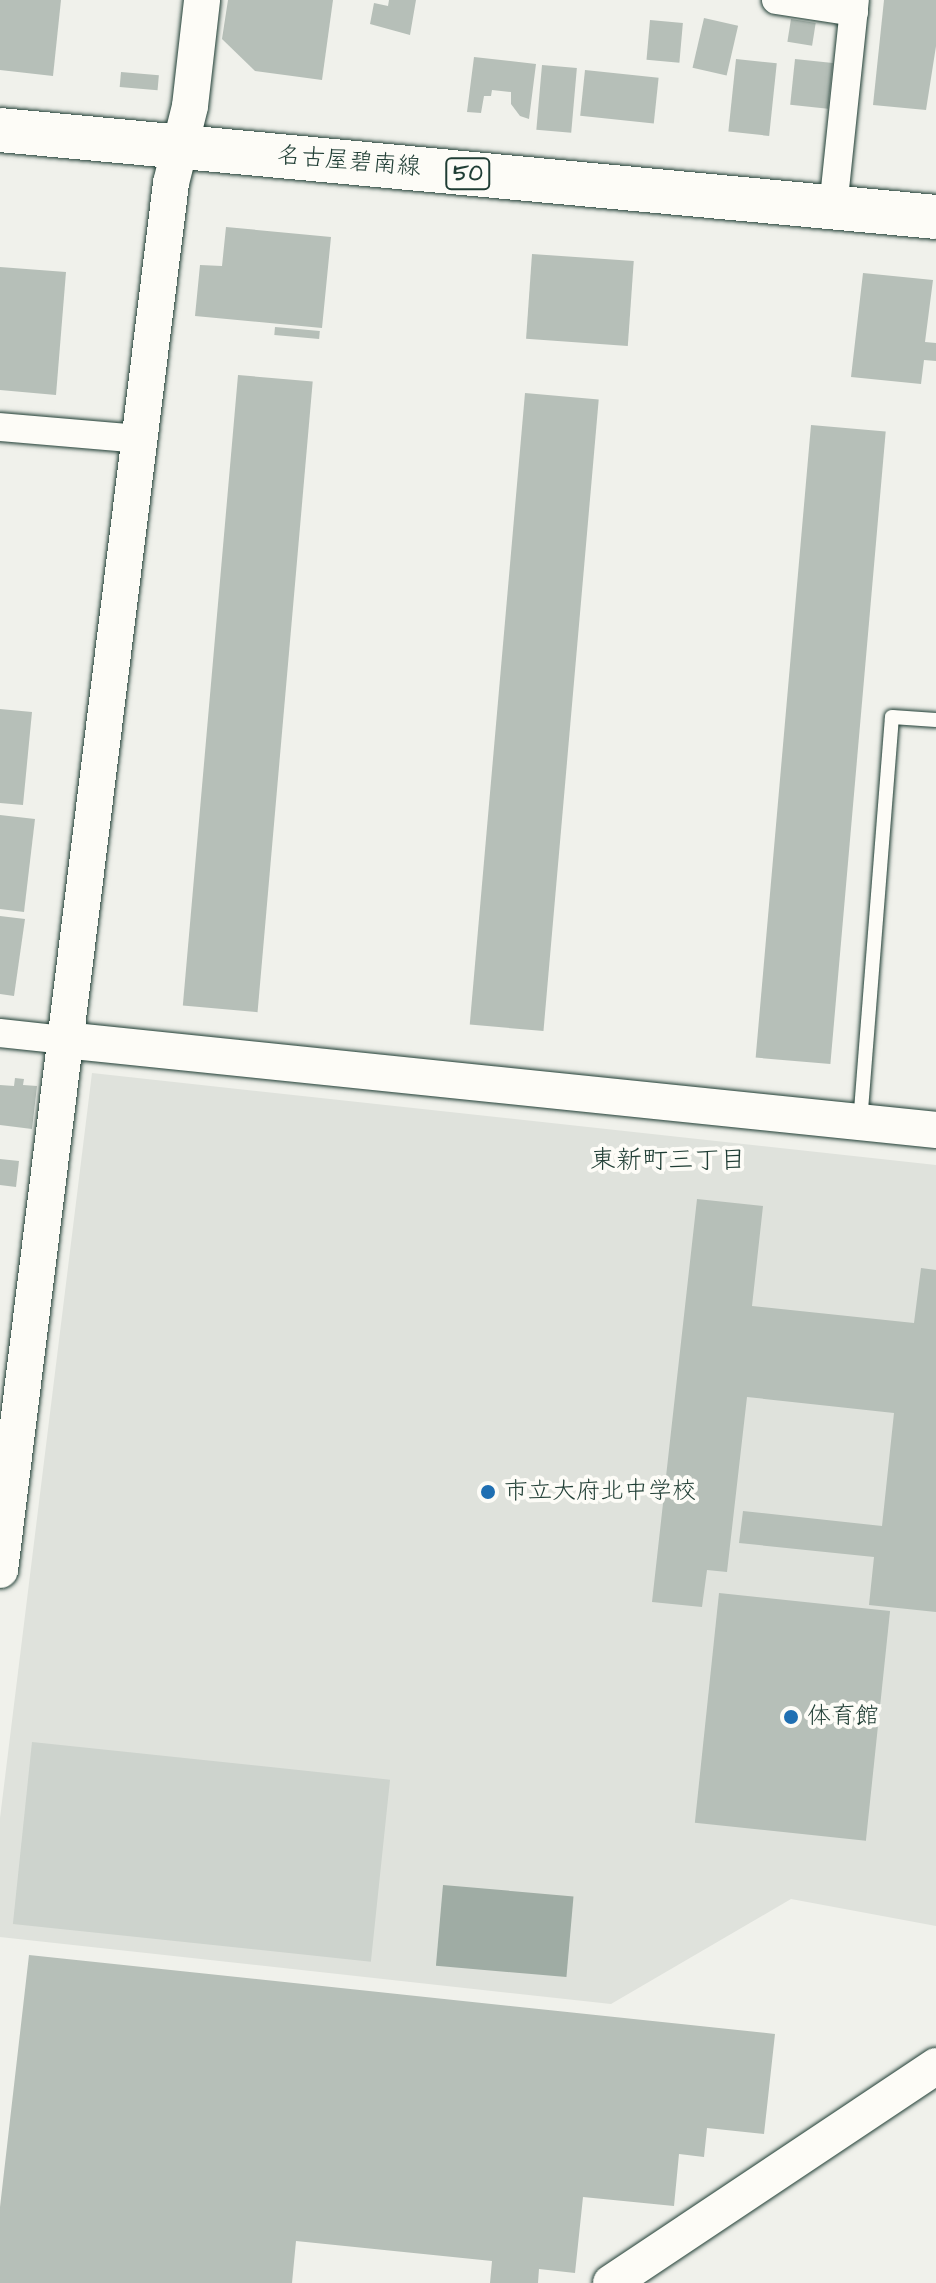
<!DOCTYPE html>
<meta charset="utf-8">
<style>
body{margin:0}
#map{position:relative;width:936px;height:2283px;overflow:hidden;background:#f0f1eb;font-family:"Architects Daughter","Klee One",sans-serif}
div>[style]{position:absolute}
[style*='--x']{left:calc(var(--x)*1px);top:calc(var(--y)*1px);width:calc(var(--w)*1px);rotate:calc(var(--a)*1deg)}
.built>*{inset:0;background:#dfe2dc}
.green>*{inset:0;background:#cdd3cd;transform-origin:0 0}
.water>*{inset:0;background:#9faca4;transform-origin:0 0}
.building>*{inset:0;background:#b6bfb8;transform-origin:0 0}
.roads{filter:drop-shadow(0 0 2px #1f3d34) drop-shadow(0 0 2px #1f3d34)}
.service>*{height:14px;margin:-7px;padding:0 7px;transform-origin:7px;border-radius:7px;background:#fdfcf7}
.minor>*{height:28px;margin:-14px;padding:0 14px;transform-origin:14px;border-radius:14px;background:#fdfcf7}
.tertiary>*{height:36px;margin:-18px;padding:0 18px;transform-origin:18px;border-radius:18px;background:#fdfcf7}
.primary>*{height:44px;margin:-22px;padding:0 22px;transform-origin:22px;border-radius:22px;background:#fdfcf7}
.dots>*{width:22px;height:22px;translate:-50% -50%;box-sizing:border-box;border:4px solid #fdfcf7;border-radius:50%}
span{translate:-50% -50%;white-space:nowrap;text-align:center;line-height:1.15;-webkit-text-stroke:8px #fdfcf7;paint-order:stroke}
.shield-label span{padding:2px 6px;background:#fdfcf7;border:2px solid;border-radius:6px;-webkit-text-stroke-width:0}
.shield-label{font-size:22px;color:#1f3d34;font-weight:700}
.street-label{font-size:24px;color:#1f3d34}
.poi-label{font-size:24px;color:#1f3d34}
.left{translate:0 -50%;text-align:left}
.neighbourhood-label{font-size:26px;color:#1f3d34}
</style>
<div id="map">
<div class="built">
<div style="clip-path:polygon(92px 1073px,936px 1165px,936px 1926px,791px 1899px,611px 2004px,0 1937px,0 1818px)"></div>
</div>
<div class="green">
<div style="left:32px;top:1742px;width:360px;height:183px;rotate:6deg"></div>
</div>
<div class="water">
<div style="left:443px;top:1885px;width:131px;height:81px;rotate:5deg"></div>
</div>
<div class="building">
<div style="clip-path:polygon(0 0,61px 0,53px 76px,0 70px)"></div>
<div style="clip-path:polygon(228px 0,333px 0,322px 80px,255px 71px,222px 39px)"></div>
<div style="clip-path:polygon(389px 0,416px 0,410px 35px,370px 24px,374px 3px,388px 6px)"></div>
<div style="clip-path:polygon(884px 0,936px 0,936px 46px,926px 110px,873px 105px)"></div>
<div style="left:704px;top:18px;width:35px;height:51px;rotate:13deg"></div>
<div style="left:791px;top:19px;width:25px;height:23px;rotate:9deg"></div>
<div style="left:650px;top:20px;width:33px;height:40px;rotate:5deg"></div>
<div style="clip-path:polygon(474px 57px,536px 64px,529px 119px,520px 116px,511px 104px,511px 92px,492px 90px,491px 96px,484px 96px,481px 113px,467px 112px)"></div>
<div style="left:736px;top:59px;width:41px;height:73px;rotate:6deg"></div>
<div style="left:795px;top:59px;width:38px;height:46px;rotate:6deg"></div>
<div style="left:542px;top:65px;width:35px;height:65px;rotate:5deg"></div>
<div style="left:585px;top:70px;width:74px;height:46px;rotate:6deg"></div>
<div style="left:121px;top:72px;width:38px;height:15px;rotate:5deg"></div>
<div style="clip-path:polygon(226px 227px,331px 237px,322px 328px,195px 316px,200px 265px,222px 266px)"></div>
<div style="left:532px;top:254px;width:102px;height:85px;rotate:4deg"></div>
<div style="clip-path:polygon(0 267px,66px 272px,56px 395px,0 390px)"></div>
<div style="clip-path:polygon(863px 273px,933px 280px,925px 342px,936px 343px,936px 361px,924px 360px,921px 384px,851px 377px)"></div>
<div style="left:275px;top:327px;width:45px;height:8px;rotate:5deg"></div>
<div style="left:238px;top:375px;width:75px;height:633px;rotate:5deg"></div>
<div style="left:525px;top:393px;width:74px;height:634px;rotate:5deg"></div>
<div style="left:811px;top:425px;width:75px;height:635px;rotate:5deg"></div>
<div style="clip-path:polygon(0 709px,32px 712px,23px 805px,0 803px)"></div>
<div style="clip-path:polygon(0 815px,35px 819px,24px 912px,0 909px)"></div>
<div style="clip-path:polygon(0 916px,25px 919px,14px 996px,0 994px)"></div>
<div style="clip-path:polygon(15px 1078px,24px 1079px,23px 1085px,37px 1086px,32px 1129px,0 1125px,0 1085px,14px 1086px)"></div>
<div style="clip-path:polygon(0 1159px,19px 1161px,16px 1187px,0 1185px)"></div>
<div style="clip-path:polygon(697px 1199px,763px 1206px,752px 1306px,914px 1323px,921px 1268px,936px 1270px,936px 1612px,869px 1605px,874px 1557px,739px 1543px,743px 1511px,882px 1526px,894px 1413px,747px 1397px,727px 1572px,707px 1570px,702px 1607px,652px 1602px)"></div>
<div style="left:719px;top:1593px;width:172px;height:231px;rotate:6deg"></div>
<div style="clip-path:polygon(29px 1955px,775px 2034px,764px 2134px,707px 2128px,704px 2157px,679px 2154px,674px 2206px,583px 2197px,575px 2273px,539px 2269px,538px 2283px,490px 2283px,492px 2261px,296px 2241px,292px 2283px,0 2283px,0 2207px)"></div>
</div>
<div class="roads">
<div class="service">
<div style="--x:860;--y:1123;--w:407;--a:-85.5"></div>
<div style="--x:892;--y:717;--w:44;--a:3.9"></div>
</div>
<div class="minor">
<div style="--x:776;--y:0;--w:79;--a:8.7"></div>
<div style="--x:833;--y:208;--w:209;--a:-84"></div>
<div style="--x:0;--y:427;--w:140;--a:4.9"></div>
<div style="--x:0;--y:1033;--w:64;--a:6.2"></div>
</div>
<div class="tertiary">
<div style="--x:64;--y:1040;--w:877;--a:5.89"></div>
<div style="--x:0;--y:1570;--w:1398;--a:-82.97"></div>
<div style="--x:171;--y:183;--w:79;--a:-76.1"></div>
<div style="--x:190;--y:106;--w:107;--a:-83.5"></div>
<div style="--x:611;--y:2283;--w:391;--a:-33.7"></div>
</div>
<div class="primary">
<div style="--x:0;--y:130;--w:940;--a:5.31"></div>
</div>
</div>
<div class="dots">
<div style="left:488px;top:1492px;background:#1f6fb2"></div>
<div style="left:791px;top:1717px;background:#1f6fb2"></div>
</div>
<div class="shield-label">
<span style="left:468px;top:174px">50</span>
</div>
<div class="street-label">
<span style="left:349px;top:162px;rotate:5deg">名古屋碧南線</span>
</div>
<div class="poi-label">
<span class="left" style="left:504px;top:1492px">市立大府北中学校</span>
<span class="left" style="left:807px;top:1717px">体育館</span>
</div>
<div class="neighbourhood-label">
<span style="left:668px;top:1161px">東新町三丁目</span>
</div>
</div>
